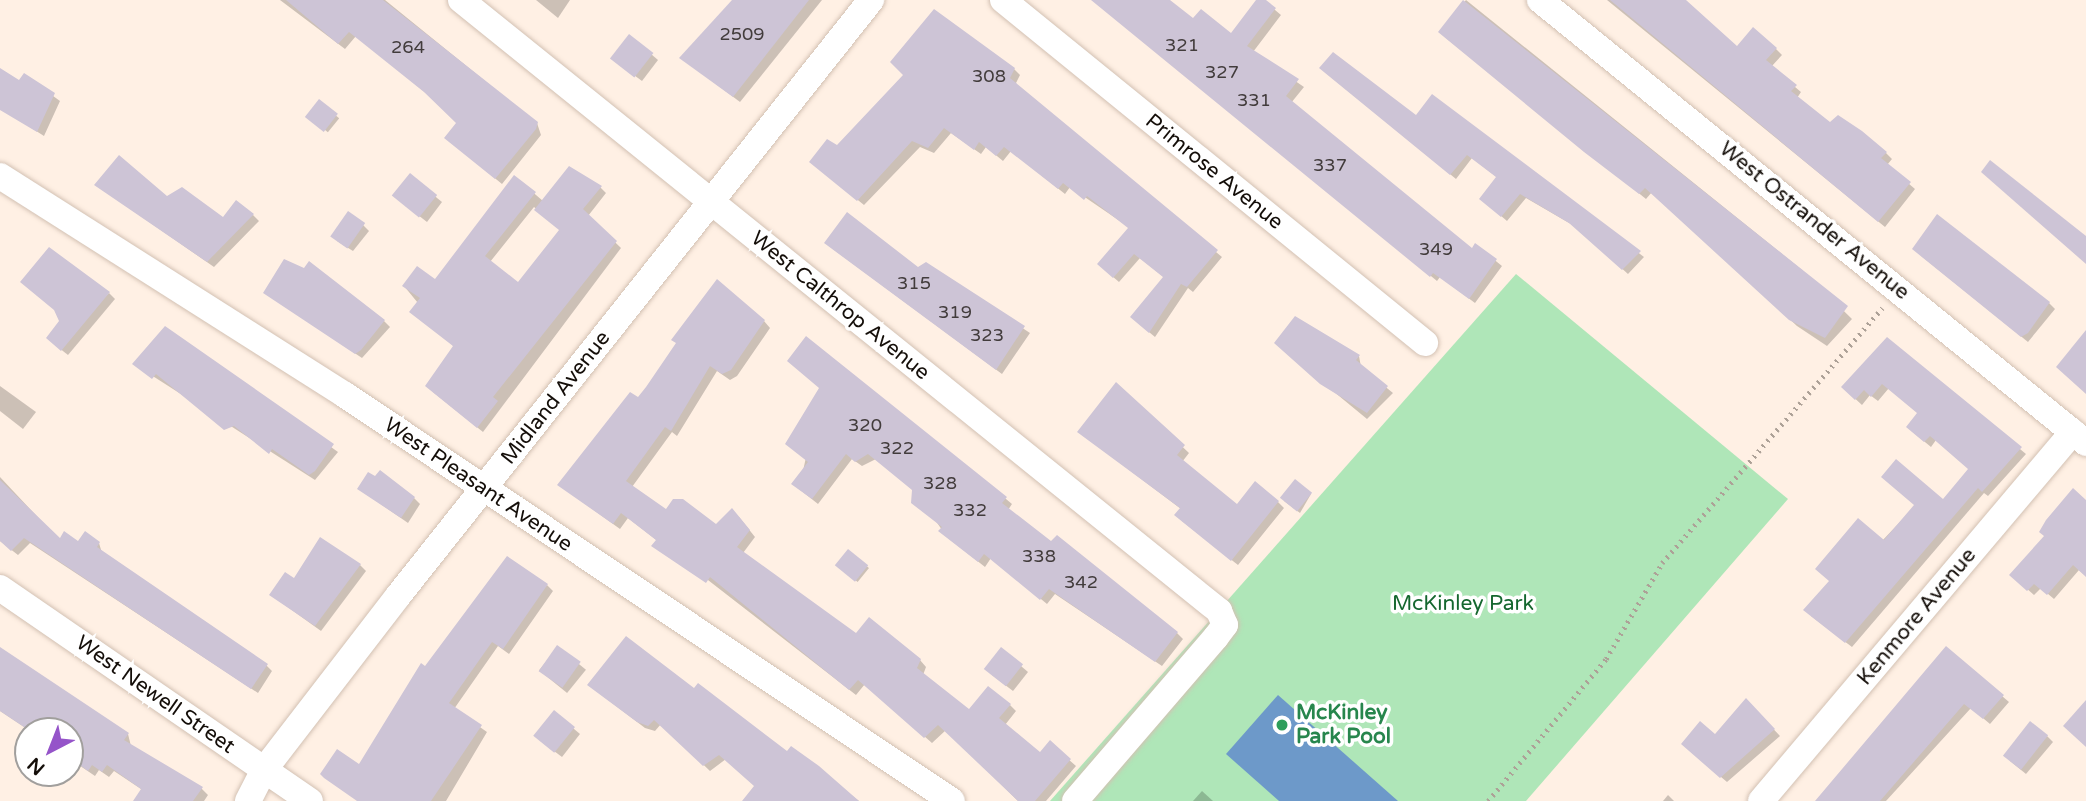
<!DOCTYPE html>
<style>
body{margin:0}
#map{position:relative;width:2086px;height:801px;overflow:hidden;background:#fff0e4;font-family:"Varela Round",sans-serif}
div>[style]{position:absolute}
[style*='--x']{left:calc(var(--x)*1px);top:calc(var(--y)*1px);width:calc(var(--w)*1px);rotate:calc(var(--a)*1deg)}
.green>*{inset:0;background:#afe6b8}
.water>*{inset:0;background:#6d99c9}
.shadow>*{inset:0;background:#0003;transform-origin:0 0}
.building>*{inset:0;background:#cdc4d6;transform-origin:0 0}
.path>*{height:4.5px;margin-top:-2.25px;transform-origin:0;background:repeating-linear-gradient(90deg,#ada197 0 2px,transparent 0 7px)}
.roads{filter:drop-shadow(0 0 2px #d3c1b3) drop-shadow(0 0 2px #d3c1b3)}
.minor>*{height:26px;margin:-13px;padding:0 13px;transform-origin:13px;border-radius:13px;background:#fff}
.dots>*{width:19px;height:19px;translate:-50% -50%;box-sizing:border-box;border:4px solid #fff;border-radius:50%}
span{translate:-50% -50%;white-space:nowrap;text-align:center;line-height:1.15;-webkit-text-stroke:7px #fff;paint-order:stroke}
.number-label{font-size:18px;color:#423c3c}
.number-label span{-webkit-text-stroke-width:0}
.street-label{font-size:21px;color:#140e09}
.park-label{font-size:21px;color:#15672f}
.leisure-label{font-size:21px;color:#27864d;font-weight:700}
.left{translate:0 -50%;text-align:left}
.north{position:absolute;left:14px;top:717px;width:70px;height:70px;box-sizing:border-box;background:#fff;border:2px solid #a19f9d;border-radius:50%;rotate:222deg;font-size:19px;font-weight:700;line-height:28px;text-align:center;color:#140e09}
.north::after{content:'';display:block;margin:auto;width:24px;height:32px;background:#9554c9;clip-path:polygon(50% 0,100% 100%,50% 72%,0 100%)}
</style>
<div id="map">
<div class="green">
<div style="clip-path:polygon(1516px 274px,1788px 499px,1526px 801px,1050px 801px)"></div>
</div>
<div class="water">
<div style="clip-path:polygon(1278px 695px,1398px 801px,1279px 801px,1226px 754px)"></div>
</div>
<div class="shadow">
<div style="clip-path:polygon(280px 0,385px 0,537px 123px,541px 135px,502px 184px,453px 144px,458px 123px,432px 98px,356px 36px,345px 49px)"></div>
<div style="clip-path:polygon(536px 0,570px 0,558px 18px)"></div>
<div style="clip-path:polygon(733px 0,822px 0,740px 102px,688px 63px)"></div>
<div style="clip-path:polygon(1096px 0,1168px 0,1193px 21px,1232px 35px,1263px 0,1281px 15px,1253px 52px,1304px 87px,1291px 103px,1472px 250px,1476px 245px,1502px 266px,1475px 303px,1440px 277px,1437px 281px)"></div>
<div style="clip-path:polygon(1466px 0,1802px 270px,1852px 319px,1827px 346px,1797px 326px,1652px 192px,1646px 199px,1446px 38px,1440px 32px)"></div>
<div style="clip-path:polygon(1607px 0,1678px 0,1737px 49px,1776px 49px,1782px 55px,1771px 67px,1801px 92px,1797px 98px,1830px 124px,1886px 153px,1892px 159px,1887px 165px,1915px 189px,1885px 227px)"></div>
<div style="clip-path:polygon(630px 36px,658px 60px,642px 81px,619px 64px)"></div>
<div style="clip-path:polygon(1014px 69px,1020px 75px,1015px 85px,1222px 257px,1193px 292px,1188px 288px,1155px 337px,1138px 323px,1165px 278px,1140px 258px,1119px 282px,1105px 270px,1130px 228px,1070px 187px,1065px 194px,1011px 151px,1003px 161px,986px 147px,981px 154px,951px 133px,934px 153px,920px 147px,864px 205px,817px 167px,838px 147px)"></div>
<div style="clip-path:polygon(1326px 73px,1416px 118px,1432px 96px,1644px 257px,1628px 274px,1576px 227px,1526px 198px,1507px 221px,1486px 203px,1498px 178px,1472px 158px,1456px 179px)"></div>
<div style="clip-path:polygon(0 74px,19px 83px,24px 75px,60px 101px,44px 136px,0 108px)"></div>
<div style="left:319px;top:102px;width:26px;height:18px;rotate:39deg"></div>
<div style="clip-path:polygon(410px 176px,442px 202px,427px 222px,400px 201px)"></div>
<div style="clip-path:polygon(evenodd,515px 177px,543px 201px,600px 187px,606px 193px,588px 216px,621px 248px,483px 432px,433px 392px,454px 347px,404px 286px,435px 281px,515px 177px,534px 207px,561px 230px,518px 285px,490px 262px,534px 207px)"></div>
<div style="clip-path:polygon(96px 185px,167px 199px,223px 219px,253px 215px,259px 221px,214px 267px)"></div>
<div style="clip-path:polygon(363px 225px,369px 231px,353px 251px,337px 241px)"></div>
<div style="clip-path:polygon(833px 249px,918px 269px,926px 264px,1030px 333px,1002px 374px)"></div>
<div style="clip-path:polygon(1920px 255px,2049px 303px,2055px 309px,2028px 342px)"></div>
<div style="clip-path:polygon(109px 293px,115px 299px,68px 355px,54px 344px)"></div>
<div style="clip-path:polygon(265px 293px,384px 321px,390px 327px,362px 358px)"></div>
<div style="clip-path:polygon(1295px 318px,1359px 356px,1361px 367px,1393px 393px,1367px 419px,1282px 349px)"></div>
<div style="clip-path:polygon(764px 321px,770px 328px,737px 376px,730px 380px,717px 371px,677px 436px,672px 432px,632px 487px,666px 511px,716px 527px,739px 517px,755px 537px,743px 553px,857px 636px,920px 660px,926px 667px,923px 675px,969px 711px,1010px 705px,1016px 711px,1005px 725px,1040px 754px,1050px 743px,1076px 766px,1046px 801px,1018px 801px,946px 730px,932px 743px,865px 684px,856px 695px,628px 518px,620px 529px,559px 485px,638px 400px)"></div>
<div style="clip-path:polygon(165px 328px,338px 452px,315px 480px,134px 364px)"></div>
<div style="clip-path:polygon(806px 338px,1006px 499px,1012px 504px,1008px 510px,1051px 544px,1057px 537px,1177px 633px,1183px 639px,1162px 666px,1055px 594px,1047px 604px,991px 558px,985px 567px,947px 537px,914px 490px,876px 459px,862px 466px,852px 459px,818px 504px,799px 489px,821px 389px)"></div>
<div style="clip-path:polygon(1887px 339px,2026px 454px,1988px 496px,1984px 493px,1852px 647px,1811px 616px,1916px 505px,1943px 502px,1970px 469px,1936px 440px,1931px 447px,1914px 433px,1919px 414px,1889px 388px,1878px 401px,1870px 395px,1862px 405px,1849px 393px)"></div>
<div style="clip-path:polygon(1117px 385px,1189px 453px,1182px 462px,1237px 506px,1278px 502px,1284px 508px,1238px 565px,1182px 521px,1181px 509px,1079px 432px)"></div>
<div style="clip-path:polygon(0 386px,36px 412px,23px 429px,0 411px)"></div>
<div style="clip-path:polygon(0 477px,60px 541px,99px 543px,102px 553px,266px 665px,272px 671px,258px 693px,30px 543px,18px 555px,0 541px)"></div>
<div style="clip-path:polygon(359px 489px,414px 498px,420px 504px,408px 523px)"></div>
<div style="clip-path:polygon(1311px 494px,1300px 513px,1284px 501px)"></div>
<div style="clip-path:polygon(2086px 503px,2086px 576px,2079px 570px,2054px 599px,2041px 588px,2034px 595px,2017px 580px)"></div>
<div style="left:848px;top:551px;width:27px;height:18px;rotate:39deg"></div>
<div style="clip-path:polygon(360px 565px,366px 571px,321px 631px,271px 595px,295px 580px)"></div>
<div style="clip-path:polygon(547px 585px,553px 591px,509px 654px,498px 646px,454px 709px,487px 732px,446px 801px,358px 801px,360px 766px)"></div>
<div style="left:558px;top:647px;width:36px;height:30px;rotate:39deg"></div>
<div style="clip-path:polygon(0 648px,128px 734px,131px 746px,201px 788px,208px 795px,204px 801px,159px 801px,114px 771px,109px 777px,99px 770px,95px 776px,70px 759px,70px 731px,30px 731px,0 711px)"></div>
<div style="clip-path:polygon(1946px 648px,2009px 702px,1990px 724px,1971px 708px,1886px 801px,1817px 801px)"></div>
<div style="clip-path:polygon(1001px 649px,1028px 672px,1013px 691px,992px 675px)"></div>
<div style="clip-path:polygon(595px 690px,694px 691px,787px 753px,791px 749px,859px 801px,744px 801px,756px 786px,726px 759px,710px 771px,661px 724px,655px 731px,645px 728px)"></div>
<div style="clip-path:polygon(1746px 700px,1780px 736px,1727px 782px,1689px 750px,1715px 736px)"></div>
<div style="clip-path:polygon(554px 712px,580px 734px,562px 757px,542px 742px)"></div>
<div style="clip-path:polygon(2047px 736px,2053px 742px,2026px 774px,2010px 761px)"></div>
<div style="clip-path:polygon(1202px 791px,1213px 801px,1193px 801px)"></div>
<div style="clip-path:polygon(1668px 795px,1674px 801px,1663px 801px)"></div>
</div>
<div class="building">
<div style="clip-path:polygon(286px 0,383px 0,538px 122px,536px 129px,495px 179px,444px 138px,456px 123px,424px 92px,349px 32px,338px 44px)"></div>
<div style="clip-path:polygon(732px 0,809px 0,733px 97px,679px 58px)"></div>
<div style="clip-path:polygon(1091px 0,1170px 0,1193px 18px,1201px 9px,1231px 33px,1256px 0,1266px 0,1276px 8px,1247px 46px,1299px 79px,1286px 96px,1472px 248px,1475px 243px,1497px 259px,1469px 299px,1433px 273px,1430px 277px)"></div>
<div style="clip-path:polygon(1463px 0,1848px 306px,1825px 338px,1789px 320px,1645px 188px,1639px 194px,1584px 152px,1438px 32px)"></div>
<div style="clip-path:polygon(1610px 0,1686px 0,1737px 46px,1753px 27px,1777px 48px,1766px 60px,1797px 85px,1791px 91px,1830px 122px,1838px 115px,1862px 131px,1887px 152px,1881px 158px,1911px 182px,1878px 222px)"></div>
<div style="clip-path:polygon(934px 9px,1015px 68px,1010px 78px,1218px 250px,1187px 287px,1181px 284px,1149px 333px,1130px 317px,1163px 277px,1134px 254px,1113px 278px,1097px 264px,1128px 228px,1087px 196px,1084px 200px,1063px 183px,1058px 189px,1004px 147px,996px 156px,979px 142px,974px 150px,944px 128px,928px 148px,912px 141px,857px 201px,809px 162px,827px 139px,837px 145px,903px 75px,890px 62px)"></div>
<div style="left:629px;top:34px;width:31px;height:31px;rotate:38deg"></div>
<div style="clip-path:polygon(1333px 52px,1416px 115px,1432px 94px,1641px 251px,1622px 270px,1569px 223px,1520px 194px,1501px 217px,1479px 199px,1496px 177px,1467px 155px,1450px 175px,1319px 68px)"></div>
<div style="clip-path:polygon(0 68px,19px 80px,24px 73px,55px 93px,37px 132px,0 110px)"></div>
<div style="left:319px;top:99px;width:24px;height:23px;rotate:38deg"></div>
<div style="clip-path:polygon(119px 155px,167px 196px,182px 187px,223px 217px,236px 200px,254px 214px,207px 262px,94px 185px)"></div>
<div style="clip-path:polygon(1990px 160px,2086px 236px,2086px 264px,1981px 172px)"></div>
<div style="clip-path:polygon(569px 166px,602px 186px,583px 209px,617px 241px,493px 397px,498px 401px,477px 428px,425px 386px,453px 346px,409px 312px,420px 298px,402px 286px,417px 266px,435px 279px,514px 175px,536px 192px,485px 256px,518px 282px,559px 230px,534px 210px)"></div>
<div style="left:410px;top:173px;width:35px;height:29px;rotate:39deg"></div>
<div style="left:348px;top:211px;width:21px;height:31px;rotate:35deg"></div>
<div style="clip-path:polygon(847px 212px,918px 267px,926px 262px,1025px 326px,996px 370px,824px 243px)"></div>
<div style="clip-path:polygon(1937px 214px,2050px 302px,2028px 333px,2021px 337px,1912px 249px)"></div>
<div style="clip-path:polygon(49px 247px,110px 292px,61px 351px,46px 338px,59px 321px,54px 310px,20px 282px)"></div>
<div style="clip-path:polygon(284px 259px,304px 268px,309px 261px,385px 320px,361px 350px,355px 354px,263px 293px)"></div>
<div style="clip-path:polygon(717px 279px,765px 320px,731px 370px,722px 374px,710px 366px,671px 431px,665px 427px,626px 481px,666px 509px,673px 499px,683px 499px,716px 524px,732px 508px,750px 530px,737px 547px,856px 633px,869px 617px,921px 659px,917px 668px,969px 709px,988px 686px,1011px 704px,999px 718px,1040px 752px,1050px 740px,1071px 759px,1035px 801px,1018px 801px,938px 725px,924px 738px,858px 680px,849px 690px,710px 577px,706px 583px,651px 546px,656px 540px,621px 513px,613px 524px,557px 485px,630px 392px,638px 397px,646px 387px,676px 343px,671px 340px)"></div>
<div style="clip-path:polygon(1295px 316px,1360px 355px,1356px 360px,1388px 386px,1367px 413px,1320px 384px,1274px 343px)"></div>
<div style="clip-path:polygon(165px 326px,334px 444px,315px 471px,309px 475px,272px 449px,269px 454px,234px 426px,224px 430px,156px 374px,152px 379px,132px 364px)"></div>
<div style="clip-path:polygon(2086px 330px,2086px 394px,2056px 367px)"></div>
<div style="clip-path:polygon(806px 336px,1007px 497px,1002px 503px,1051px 541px,1057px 535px,1178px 632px,1155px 662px,1049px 589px,1040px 600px,984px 554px,978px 562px,938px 531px,942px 527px,911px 503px,912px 490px,868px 454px,855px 462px,846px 454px,812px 499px,791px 484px,808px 462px,785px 444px,819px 388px,787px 361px)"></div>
<div style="clip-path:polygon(1887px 337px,2022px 447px,1982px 492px,1978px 488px,1845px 643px,1803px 610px,1829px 581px,1815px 569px,1858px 518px,1884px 540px,1914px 505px,1881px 477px,1896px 459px,1943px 499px,1968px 469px,1930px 436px,1924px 442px,1906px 427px,1917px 413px,1882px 384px,1871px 397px,1864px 390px,1855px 400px,1841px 387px)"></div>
<div style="clip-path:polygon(1116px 382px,1185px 445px,1177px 455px,1237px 504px,1255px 481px,1279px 501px,1231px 561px,1174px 515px,1180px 508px,1077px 432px)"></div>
<div style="clip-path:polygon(380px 470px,415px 497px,401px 518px,357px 489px,368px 472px,375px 476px)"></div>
<div style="left:1295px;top:479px;width:22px;height:24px;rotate:39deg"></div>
<div style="clip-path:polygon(0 480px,60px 538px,64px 531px,78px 541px,85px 531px,100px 542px,97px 547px,268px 664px,251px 689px,24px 538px,11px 551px,0 541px)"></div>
<div style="clip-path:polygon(2073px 488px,2086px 500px,2086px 577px,2073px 565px,2047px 595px,2034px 584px,2027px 591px,2009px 575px,2044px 536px,2039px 532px,2046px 520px)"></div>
<div style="clip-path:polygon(320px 537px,361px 564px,315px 626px,269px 595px,285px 572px,294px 578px)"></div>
<div style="left:848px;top:549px;width:26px;height:21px;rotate:39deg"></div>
<div style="clip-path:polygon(507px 556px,548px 584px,503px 649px,492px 642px,449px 703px,482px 725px,431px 801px,357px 801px,324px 778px,320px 774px,337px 749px,359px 764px,421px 663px,425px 666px)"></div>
<div style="clip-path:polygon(626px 636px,694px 688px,698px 683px,787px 751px,791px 746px,819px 766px,859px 801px,742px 801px,754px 786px,719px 755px,703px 766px,654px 720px,648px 726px,637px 722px,587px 685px)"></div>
<div style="left:557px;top:645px;width:29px;height:32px;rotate:35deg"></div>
<div style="clip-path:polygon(1946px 646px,2004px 695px,1989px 712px,1983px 719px,1964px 704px,1880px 801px,1815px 801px)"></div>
<div style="clip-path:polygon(0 647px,129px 733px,124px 740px,203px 787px,193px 801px,133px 801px,141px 789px,107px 765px,102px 772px,92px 765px,88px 771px,70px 758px,70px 731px,30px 731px,0 711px)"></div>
<div style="left:1001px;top:647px;width:28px;height:28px;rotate:38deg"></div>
<div style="clip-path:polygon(1746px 698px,1775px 729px,1720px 778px,1681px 744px,1700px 721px,1715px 734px)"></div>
<div style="clip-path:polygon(2086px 700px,2086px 747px,2063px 726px)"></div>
<div style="left:554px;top:710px;width:27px;height:33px;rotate:39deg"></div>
<div style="left:2030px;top:721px;width:23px;height:44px;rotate:38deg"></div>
</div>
<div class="path">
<div style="--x:1488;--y:801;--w:185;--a:-50.3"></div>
<div style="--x:1606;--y:659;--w:111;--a:-59.7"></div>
<div style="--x:1662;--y:563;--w:337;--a:-49.2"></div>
</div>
<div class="roads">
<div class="minor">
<div style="--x:461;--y:0;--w:974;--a:38.87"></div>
<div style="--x:1219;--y:611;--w:15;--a:67"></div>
<div style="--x:1225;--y:625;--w:15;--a:127"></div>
<div style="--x:1216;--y:637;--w:216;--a:130.7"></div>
<div style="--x:1003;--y:0;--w:544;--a:39.1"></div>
<div style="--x:1540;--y:0;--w:703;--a:39.05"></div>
<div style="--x:0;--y:176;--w:409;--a:32.4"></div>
<div style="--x:345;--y:395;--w:730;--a:33.78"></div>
<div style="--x:0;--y:588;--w:376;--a:34.5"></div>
<div style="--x:248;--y:801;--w:35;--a:-63"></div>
<div style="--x:264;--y:770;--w:220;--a:-52.4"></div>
<div style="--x:398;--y:596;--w:761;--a:-51.56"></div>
<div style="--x:1761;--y:801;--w:483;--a:-49.8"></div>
</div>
</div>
<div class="dots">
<div style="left:1282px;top:725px;background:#2e9e5b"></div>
</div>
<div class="number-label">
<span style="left:742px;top:34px">2509</span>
<span style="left:1182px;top:45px">321</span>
<span style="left:408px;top:47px">264</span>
<span style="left:1222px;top:72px">327</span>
<span style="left:989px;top:76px">308</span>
<span style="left:1254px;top:100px">331</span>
<span style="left:1330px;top:165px">337</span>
<span style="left:1436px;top:249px">349</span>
<span style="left:914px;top:283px">315</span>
<span style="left:955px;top:312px">319</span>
<span style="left:987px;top:335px">323</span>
<span style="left:865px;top:425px">320</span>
<span style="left:897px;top:448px">322</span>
<span style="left:940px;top:483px">328</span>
<span style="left:970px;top:510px">332</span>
<span style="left:1039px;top:556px">338</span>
<span style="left:1081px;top:582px">342</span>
</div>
<div class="street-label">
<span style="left:1214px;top:172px;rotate:39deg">Primrose Avenue</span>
<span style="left:1814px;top:221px;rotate:39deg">West Ostrander Avenue</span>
<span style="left:840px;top:306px;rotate:39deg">West Calthrop Avenue</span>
<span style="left:556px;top:398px;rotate:-52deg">Midland Avenue</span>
<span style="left:478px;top:485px;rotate:34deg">West Pleasant Avenue</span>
<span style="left:1917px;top:617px;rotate:-50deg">Kenmore Avenue</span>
<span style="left:155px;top:695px;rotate:35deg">West Newell Street</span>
</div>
<div class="park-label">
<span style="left:1463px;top:604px">McKinley Park</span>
</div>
<div class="leisure-label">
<span class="left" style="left:1296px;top:725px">McKinley<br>Park Pool</span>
</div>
<div class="north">N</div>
</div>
